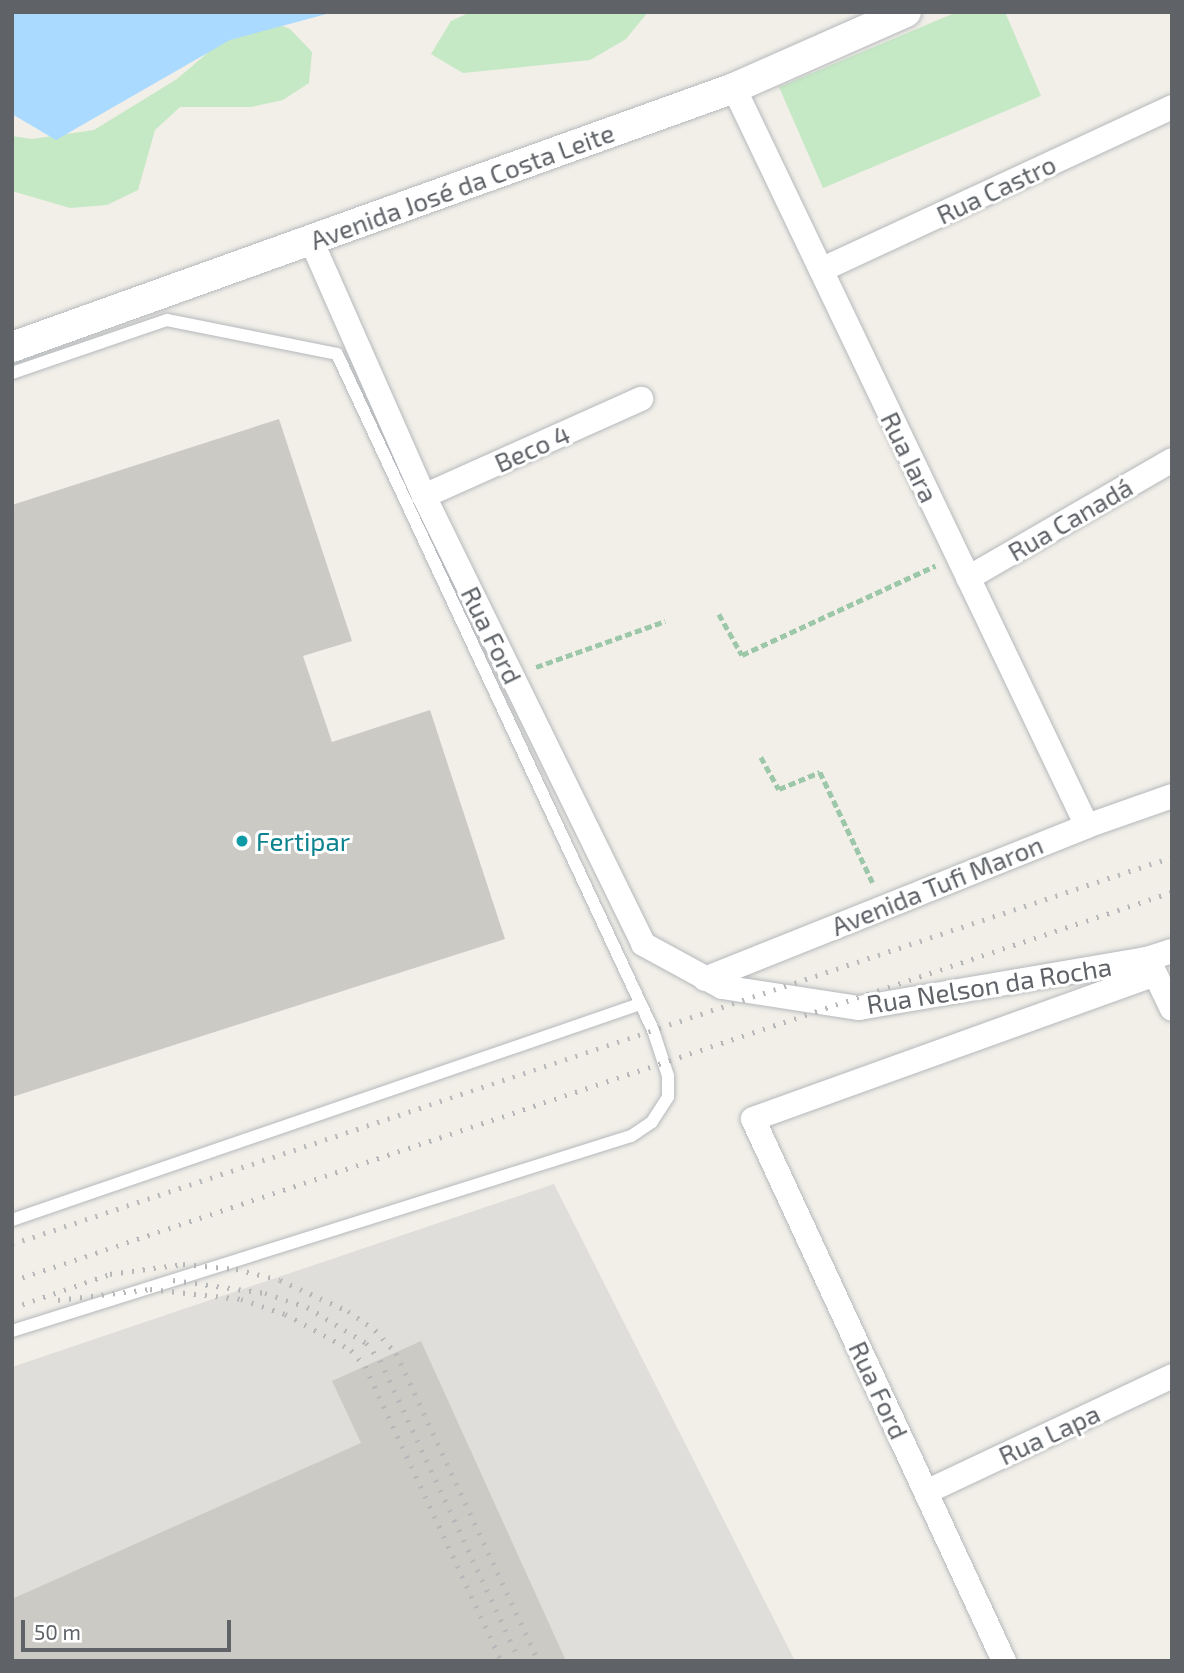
<!DOCTYPE html>
<meta charset="utf-8">
<style>
body{margin:0}
#map{position:relative;width:1184px;height:1673px;overflow:hidden;background:#f1efe8;font-family:"Exo 2",sans-serif}
div>[style]{position:absolute}
[style*='--x']{left:calc(var(--x)*1px);top:calc(var(--y)*1px);width:calc(var(--w)*1px);rotate:calc(var(--a)*1deg)}
.industrial>*{inset:0;background:#e0deda}
.green>*{inset:0;background:#c5e8c5}
.water>*{inset:0;background:#aadaff}
.building>*{inset:0;background:#cccac5}
.path>*{height:4.5px;margin-top:-2.25px;transform-origin:0;background:repeating-linear-gradient(90deg,#9cc7a9 0 7px,transparent 0 10.5px)}
.roads{filter:drop-shadow(0 0 2px #b5b8bc) drop-shadow(0 0 2px #b5b8bc)}
.service>*{height:12px;margin:-6px;padding:0 6px;transform-origin:6px;border-radius:6px;background:#fff}
.minor>*{height:24px;margin:-12px;padding:0 12px;transform-origin:12px;border-radius:12px;background:#fff}
.tertiary>*{height:30px;margin:-15px;padding:0 15px;transform-origin:15px;border-radius:15px;background:#fff}
.rail>*{height:5px;margin-top:-2.5px;transform-origin:0;background:repeating-linear-gradient(90deg,#b6b7b8 0 2px,transparent 0 11px)}
.dots>*{width:19px;height:19px;translate:-50% -50%;box-sizing:border-box;border:4px solid #fff;border-radius:50%}
span{translate:-50% -50%;white-space:nowrap;text-align:center;line-height:1.15;-webkit-text-stroke:6px #fff;paint-order:stroke}
.street-label{font-size:26px;color:#5f6368}
.culture-label{font-size:26px;color:#0d838f}
.left{translate:0 -50%;text-align:left}
.frame{position:absolute;inset:0;border:14px solid #5f6368;pointer-events:none}
.scale{position:absolute;left:21px;top:1620px;width:210px;height:32px;box-sizing:border-box;border:4px solid #5f6368;border-top:0;padding-left:9px;font-size:21px;line-height:24px;white-space:nowrap;color:#5f6368;-webkit-text-stroke:5px #fff;paint-order:stroke}
</style>
<div id="map">
<div class="industrial">
<div style="clip-path:polygon(554px 1184px,795px 1661px,12px 1661px,12px 1367px)"></div>
</div>
<div class="green">
<div style="clip-path:polygon(471px 12px,648px 12px,626px 39px,590px 60px,463px 73px,431px 54px,451px 21px)"></div>
<div style="clip-path:polygon(957px 12px,1005px 12px,1041px 96px,823px 188px,779px 87px)"></div>
<div style="clip-path:polygon(262px 18px,290px 29px,312px 52px,309px 83px,283px 100px,251px 107px,180px 107px,155px 130px,138px 190px,107px 205px,70px 208px,12px 191px,12px 136px,32px 139px,94px 130px,177px 79px,232px 32px)"></div>
</div>
<div class="water">
<div style="clip-path:polygon(12px 12px,334px 12px,230px 40px,56px 140px,12px 114px)"></div>
</div>
<div class="building">
<div style="clip-path:polygon(279px 419px,352px 641px,303px 656px,332px 742px,430px 710px,505px 939px,12px 1097px,12px 505px)"></div>
<div style="clip-path:polygon(421px 1341px,566px 1661px,12px 1661px,12px 1599px,361px 1443px,332px 1381px)"></div>
</div>
<div class="path">
<div style="--x:719;--y:614;--w:47;--a:60.7"></div>
<div style="--x:742;--y:655;--w:213;--a:-24.8"></div>
<div style="--x:536;--y:667;--w:137;--a:-19.6"></div>
<div style="--x:761;--y:757;--w:37;--a:61"></div>
<div style="--x:779;--y:789;--w:44;--a:-22.5"></div>
<div style="--x:820;--y:772;--w:125;--a:64.5"></div>
</div>
<div class="roads">
<div class="service">
<div style="--x:12;--y:373;--w:164;--a:-18.9"></div>
<div style="--x:167;--y:320;--w:173;--a:11.3"></div>
<div style="--x:337;--y:354;--w:746;--a:64.95"></div>
<div style="--x:653;--y:1030;--w:48;--a:71.9"></div>
<div style="--x:668;--y:1076;--w:21;--a:90"></div>
<div style="--x:668;--y:1097;--w:30;--a:123"></div>
<div style="--x:652;--y:1122;--w:25;--a:146"></div>
<div style="--x:631;--y:1136;--w:649;--a:162.51"></div>
<div style="--x:12;--y:1220;--w:664;--a:-18.98"></div>
</div>
<div class="minor">
<div style="--x:734;--y:88;--w:818;--a:64.44"></div>
<div style="--x:311;--y:240;--w:280;--a:66.2"></div>
<div style="--x:424;--y:496;--w:499;--a:63.9"></div>
<div style="--x:643;--y:944;--w:90;--a:28.6"></div>
<div style="--x:722;--y:987;--w:139;--a:8.7"></div>
<div style="--x:859;--y:1008;--w:292;--a:-9.7"></div>
<div style="--x:1147;--y:959;--w:26;--a:-18"></div>
<div style="--x:821;--y:270;--w:387;--a:-24.9"></div>
<div style="--x:424;--y:496;--w:238;--a:-24.1"></div>
<div style="--x:968;--y:578;--w:236;--a:-30"></div>
<div style="--x:1148;--y:959;--w:55;--a:64.4"></div>
<div style="--x:705;--y:979;--w:412;--a:-21.8"></div>
<div style="--x:1087;--y:826;--w:90;--a:-19.4"></div>
<div style="--x:926;--y:1492;--w:272;--a:-25.2"></div>
<div style="--x:1004;--y:1661;--w:597;--a:-114.85"></div>
<div style="--x:753;--y:1119;--w:427;--a:-19.8"></div>
</div>
<div class="tertiary">
<div style="--x:12;--y:347;--w:767;--a:-19.73"></div>
<div style="--x:734;--y:88;--w:188;--a:-23.8"></div>
</div>
</div>
<div class="rail">
<div style="--x:12;--y:1244;--w:1223;--a:-18.45"></div>
<div style="--x:173;--y:1280;--w:93;--a:8"></div>
<div style="--x:265;--y:1293;--w:44;--a:18.4"></div>
<div style="--x:307;--y:1307;--w:69;--a:31.4"></div>
<div style="--x:366;--y:1343;--w:22;--a:51"></div>
<div style="--x:380;--y:1360;--w:332;--a:65.1"></div>
<div style="--x:12;--y:1281;--w:1223;--a:-18.54"></div>
<div style="--x:58;--y:1300;--w:93;--a:-6.8"></div>
<div style="--x:150;--y:1289;--w:92;--a:6.3"></div>
<div style="--x:241;--y:1299;--w:46;--a:18.8"></div>
<div style="--x:285;--y:1314;--w:75;--a:28.6"></div>
<div style="--x:351;--y:1350;--w:21;--a:49"></div>
<div style="--x:365;--y:1366;--w:325;--a:65.2"></div>
<div style="--x:12;--y:1308;--w:104;--a:-19.1"></div>
<div style="--x:110;--y:1274;--w:74;--a:-7.8"></div>
<div style="--x:183;--y:1264;--w:53;--a:5.4"></div>
<div style="--x:236;--y:1269;--w:45;--a:14"></div>
<div style="--x:280;--y:1280;--w:75;--a:24.5"></div>
<div style="--x:348;--y:1311;--w:33;--a:35"></div>
<div style="--x:375;--y:1330;--w:31;--a:48"></div>
<div style="--x:396;--y:1353;--w:339;--a:65.2"></div>
</div>
<div class="dots">
<div style="left:242px;top:841px;background:#0f9aa8"></div>
</div>
<div class="street-label">
<span style="left:462px;top:186px;rotate:-20deg">Avenida José da Costa Leite</span>
<span style="left:996px;top:189px;rotate:-25deg">Rua Castro</span>
<span style="left:532px;top:448px;rotate:-24deg">Beco 4</span>
<span style="left:910px;top:457px;rotate:64deg">Rua Iara</span>
<span style="left:1070px;top:519px;rotate:-30deg">Rua Canadá</span>
<span style="left:492px;top:635px;rotate:64deg">Rua Ford</span>
<span style="left:937px;top:885px;rotate:-22deg">Avenida Tufi Maron</span>
<span style="left:989px;top:985px;rotate:-9deg">Rua Nelson da Rocha</span>
<span style="left:879px;top:1390px;rotate:65deg">Rua Ford</span>
<span style="left:1049px;top:1434px;rotate:-25deg">Rua Lapa</span>
</div>
<div class="culture-label">
<span class="left" style="left:256px;top:841px">Fertipar</span>
</div>
<div class="frame"></div>
<div class="scale">50 m</div>
</div>
